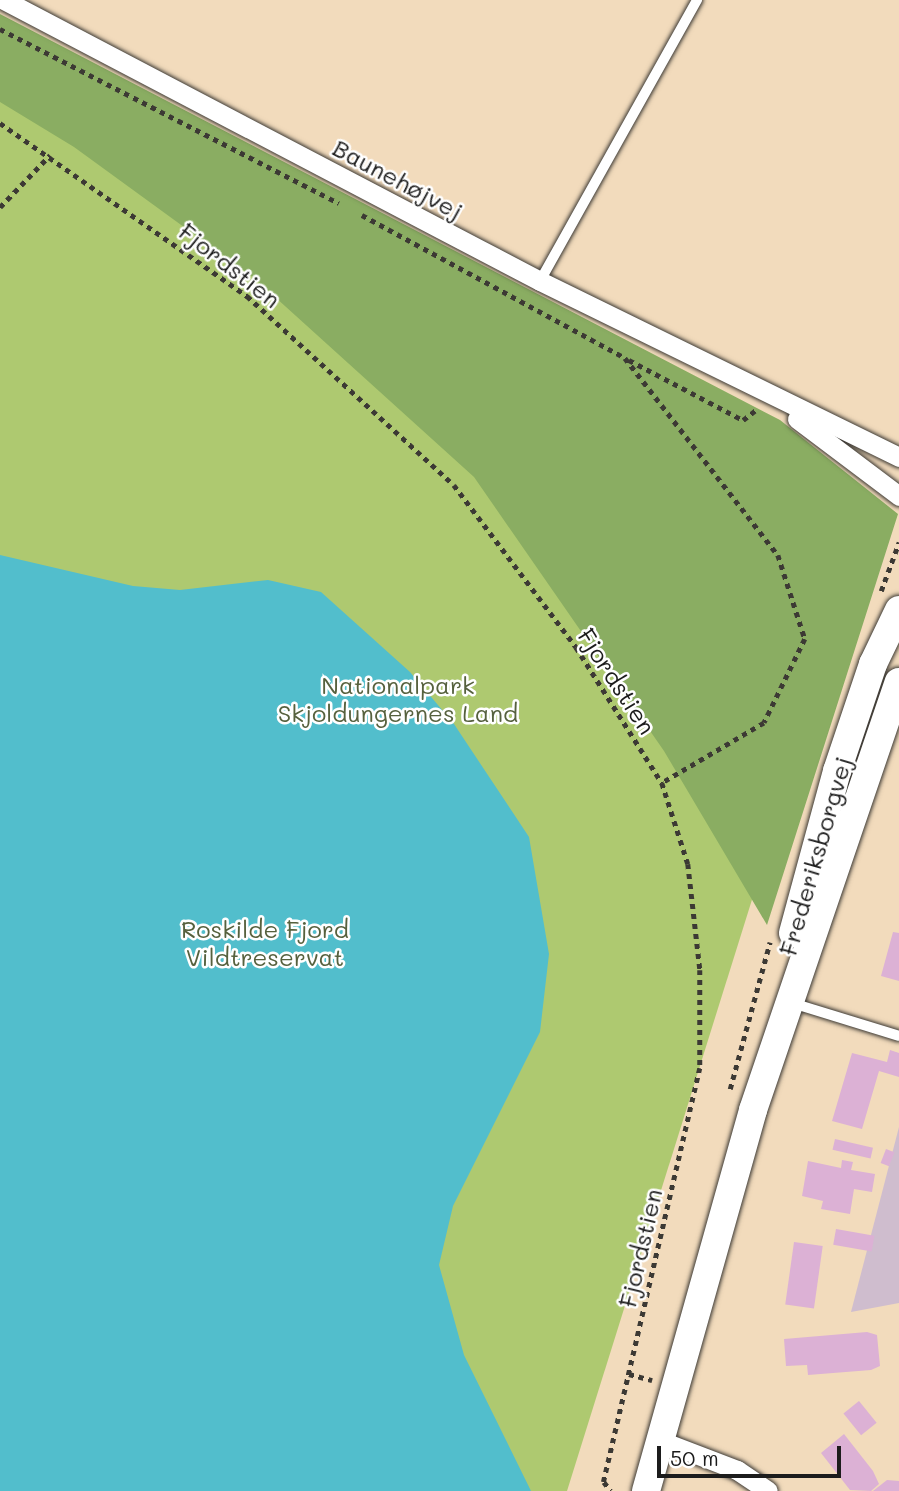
<!DOCTYPE html>
<meta charset="utf-8">
<style>
body{margin:0}
#map{position:relative;width:899px;height:1491px;overflow:hidden;background:#f2dbbc;font-family:Mali,sans-serif}
div>[style]{position:absolute}
[style*='--x']{left:calc(var(--x)*1px);top:calc(var(--y)*1px);width:calc(var(--w)*1px);rotate:calc(var(--a)*1deg)}
.industrial>*{inset:0;background:#cfbdce}
.green>*{inset:0;background:#aec970}
.forest>*{inset:0;background:#8aad62}
.water>*{inset:0;background:#52becc}
.building>*{inset:0;background:#dcb1d5;transform-origin:0 0}
.path>*{height:4.5px;margin-top:-2.25px;transform-origin:0;background:repeating-linear-gradient(90deg,#3c3934 0 5px,transparent 0 10px)}
.roads{filter:drop-shadow(0 0 2px #3c3934) drop-shadow(0 0 2px #3c3934)}
.lane>*{height:10px;margin:-5px;padding:0 5px;transform-origin:5px;border-radius:5px;background:#fff}
.street>*{height:19px;margin:-9.5px;padding:0 9.5px;transform-origin:9.5px;border-radius:9.5px;background:#fff}
.secondary>*{height:28px;margin:-14px;padding:0 14px;transform-origin:14px;border-radius:14px;background:#fff}
span{translate:-50% -50%;white-space:nowrap;text-align:center;line-height:1.15;-webkit-text-stroke:5px #fff;paint-order:stroke}
.street-label{font-size:24px;color:#1c1c1c}
.park-label{font-size:24px;color:#56613e}
.scale{position:absolute;left:657px;top:1446px;width:184px;height:32px;box-sizing:border-box;border:4px solid #1c1c1c;border-top:0;padding-left:9px;font-size:21px;line-height:24px;white-space:nowrap;color:#1c1c1c;-webkit-text-stroke:5px #fff;paint-order:stroke}
</style>
<div id="map">
<div class="industrial">
<div style="clip-path:polygon(899px 1127px,899px 1303px,851px 1312px)"></div>
</div>
<div class="green">
<div style="clip-path:polygon(0 38px,877px 500px,567px 1491px,0 1491px)"></div>
</div>
<div class="forest">
<div style="clip-path:polygon(0 14px,780px 420px,898px 514px,767px 925px,664px 751px,474px 477px,254px 278px,74px 147px,0 102px)"></div>
</div>
<div class="water">
<div style="clip-path:polygon(0 555px,133px 586px,180px 590px,268px 580px,321px 592px,410px 672px,454px 724px,529px 837px,549px 954px,540px 1032px,453px 1206px,439px 1265px,464px 1355px,531px 1491px,0 1491px)"></div>
</div>
<div class="building">
<div style="clip-path:polygon(893px 932px,899px 933px,899px 981px,881px 976px)"></div>
<div style="clip-path:polygon(890px 1050px,899px 1053px,899px 1077px,879px 1071px,862px 1129px,832px 1121px,852px 1053px,887px 1062px)"></div>
<div style="left:835px;top:1139px;width:39px;height:11px;rotate:13deg"></div>
<div style="left:886px;top:1149px;width:9px;height:15px;rotate:21deg"></div>
<div style="clip-path:polygon(842px 1160px,853px 1162px,851px 1170px,875px 1174px,872px 1192px,854px 1189px,850px 1214px,821px 1209px,823px 1201px,802px 1196px,808px 1161px,841px 1168px)"></div>
<div style="left:836px;top:1229px;width:39px;height:16px;rotate:10deg"></div>
<div style="left:794px;top:1242px;width:29px;height:63px;rotate:8deg"></div>
<div style="clip-path:polygon(867px 1332px,877px 1335px,880px 1366px,871px 1370px,808px 1375px,807px 1365px,786px 1366px,784px 1339px)"></div>
<div style="left:859px;top:1401px;width:28px;height:20px;rotate:51deg"></div>
<div style="clip-path:polygon(844px 1434px,873px 1471px,879px 1484px,871px 1491px,850px 1490px,821px 1453px)"></div>
<div style="clip-path:polygon(887px 1480px,899px 1481px,899px 1491px,873px 1491px)"></div>
</div>
<div class="path">
<div style="--x:0;--y:29;--w:381;--a:27.2"></div>
<div style="--x:0;--y:123;--w:302;--a:35"></div>
<div style="--x:247;--y:296;--w:280;--a:42.4"></div>
<div style="--x:454;--y:485;--w:203;--a:53"></div>
<div style="--x:576;--y:647;--w:161;--a:57.7"></div>
<div style="--x:662;--y:783;--w:85;--a:72.2"></div>
<div style="--x:688;--y:864;--w:107;--a:83.5"></div>
<div style="--x:700;--y:970;--w:98;--a:90"></div>
<div style="--x:700;--y:1068;--w:425;--a:103.1"></div>
<div style="--x:604;--y:1482;--w:11;--a:52"></div>
<div style="--x:0;--y:207;--w:72;--a:-46.1"></div>
<div style="--x:362;--y:215;--w:299;--a:28.5"></div>
<div style="--x:625;--y:358;--w:249;--a:52.2"></div>
<div style="--x:778;--y:555;--w:88;--a:72.2"></div>
<div style="--x:805;--y:639;--w:93;--a:116"></div>
<div style="--x:764;--y:723;--w:118;--a:149.5"></div>
<div style="--x:629;--y:360;--w:129;--a:27.8"></div>
<div style="--x:743;--y:420;--w:16;--a:-38"></div>
<div style="--x:881;--y:591;--w:52;--a:-69.8"></div>
<div style="--x:730;--y:1089;--w:152;--a:-74.8"></div>
<div style="--x:629;--y:1374;--w:24;--a:15"></div>
</div>
<div class="roads">
<div class="lane">
<div style="--x:540;--y:281;--w:322;--a:-60.8"></div>
<div style="--x:792;--y:1003;--w:112;--a:17.1"></div>
</div>
<div class="street">
<div style="--x:4;--y:0;--w:605;--a:27.67"></div>
<div style="--x:540;--y:281;--w:400;--a:26.1"></div>
<div style="--x:797;--y:419;--w:128;--a:37"></div>
<div style="--x:659;--y:1440;--w:84;--a:21"></div>
<div style="--x:737;--y:1470;--w:37;--a:34"></div>
</div>
<div class="secondary">
<div style="--x:793;--y:933;--w:168;--a:-74.8"></div>
<div style="--x:837;--y:771;--w:113;--a:-71.4"></div>
<div style="--x:873;--y:664;--w:60;--a:-64.3"></div>
<div style="--x:646;--y:1491;--w:396;--a:-74.3"></div>
<div style="--x:753;--y:1110;--w:452;--a:-71.2"></div>
</div>
</div>
<div class="street-label">
<span style="left:398px;top:179px;rotate:28deg">Baunehøjvej</span>
<span style="left:230px;top:265px;rotate:38deg">Fjordstien</span>
<span style="left:617px;top:681px;rotate:57deg">Fjordstien</span>
<span style="left:815px;top:856px;rotate:-74deg">Frederiksborgvej</span>
<span style="left:640px;top:1248px;rotate:-77deg">Fjordstien</span>
</div>
<div class="park-label">
<span style="left:398px;top:699px">Nationalpark<br>Skjoldungernes Land</span>
<span style="left:265px;top:943px">Roskilde Fjord<br>Vildtreservat</span>
</div>
<div class="scale">50 m</div>
</div>
